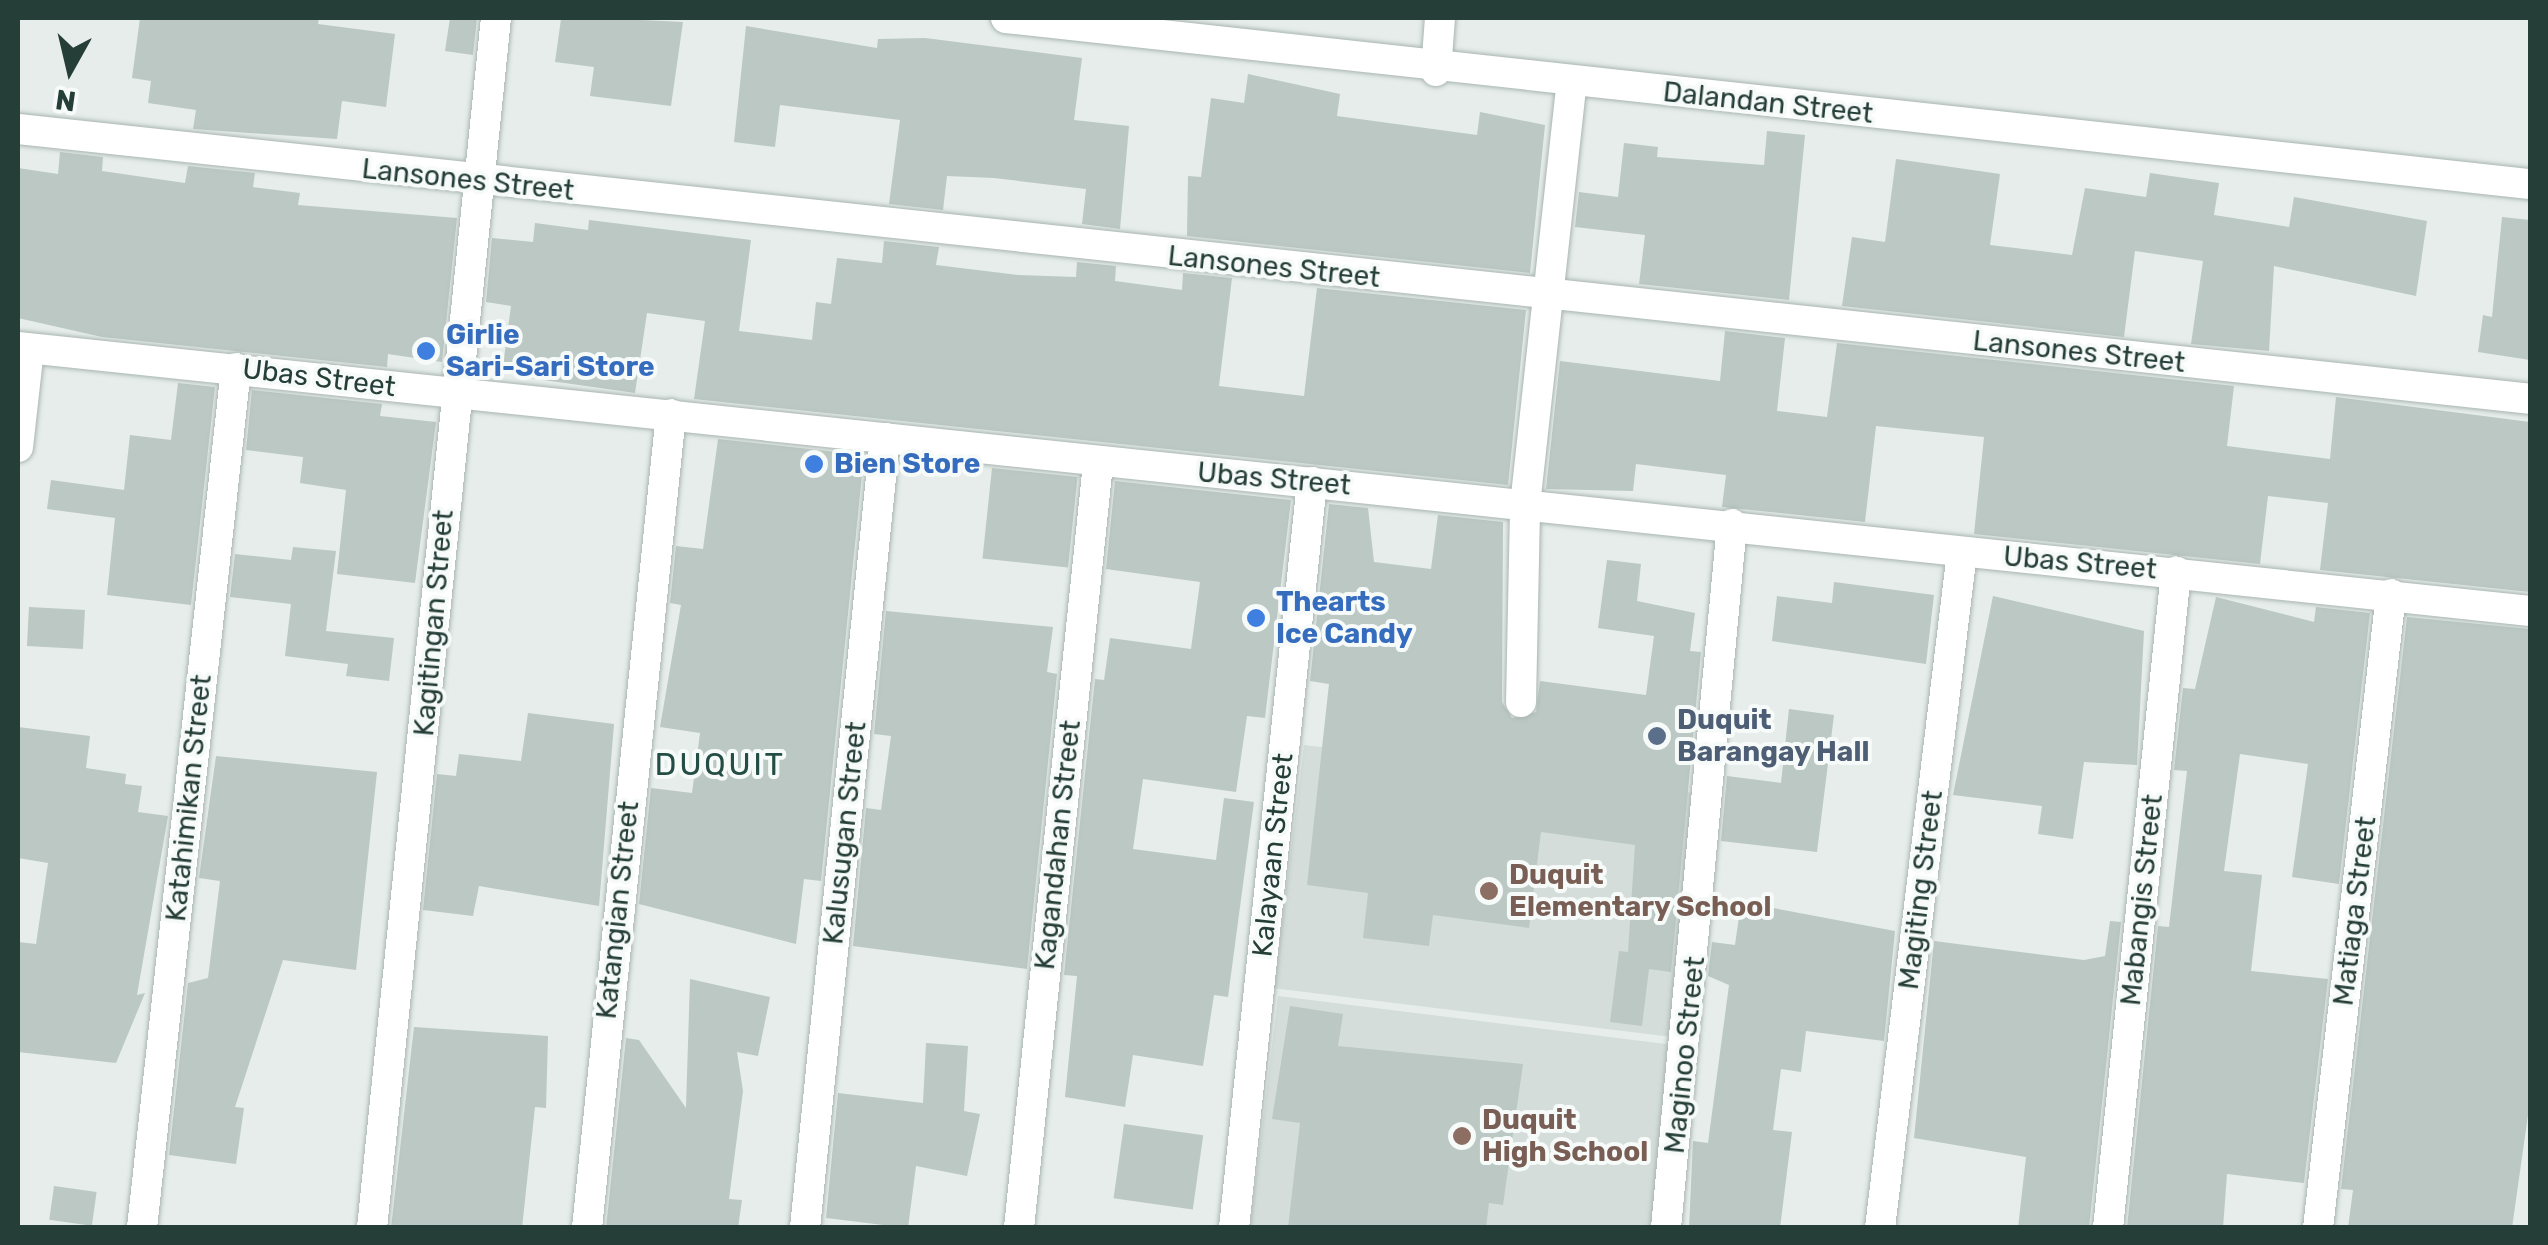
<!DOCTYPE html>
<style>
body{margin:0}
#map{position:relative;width:2548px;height:1245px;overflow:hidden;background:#e6edea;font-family:Rubik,sans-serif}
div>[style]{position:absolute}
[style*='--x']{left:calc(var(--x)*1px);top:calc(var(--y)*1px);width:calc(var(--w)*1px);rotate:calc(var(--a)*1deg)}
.built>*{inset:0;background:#d4ddd9;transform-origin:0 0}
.building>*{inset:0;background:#bbc8c3;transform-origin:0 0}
.roads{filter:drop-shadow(0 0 2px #a9b5b1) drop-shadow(0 0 2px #a9b5b1)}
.minor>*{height:30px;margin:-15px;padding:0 15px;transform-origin:15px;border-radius:15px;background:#fff}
.dots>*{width:28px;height:28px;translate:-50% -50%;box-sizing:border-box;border:5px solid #f6faf8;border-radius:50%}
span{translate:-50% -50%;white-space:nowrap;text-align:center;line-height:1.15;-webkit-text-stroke:8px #f6faf8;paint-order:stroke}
.street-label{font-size:28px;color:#263e38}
.shop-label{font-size:28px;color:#366cbe;font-weight:700}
.left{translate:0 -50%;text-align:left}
.service-label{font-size:28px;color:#4e5e75;font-weight:700}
.education-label{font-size:28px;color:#785e54;font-weight:700}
.quarter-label{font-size:32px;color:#244e45;letter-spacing:2.5px}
.frame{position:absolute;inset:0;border:20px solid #263e38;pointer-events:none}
.north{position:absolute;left:20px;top:20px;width:100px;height:100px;-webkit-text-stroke:8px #f6faf8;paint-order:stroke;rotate:188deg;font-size:28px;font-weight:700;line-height:40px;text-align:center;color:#263e38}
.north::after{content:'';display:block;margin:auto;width:35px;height:45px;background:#263e38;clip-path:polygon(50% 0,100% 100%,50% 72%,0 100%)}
</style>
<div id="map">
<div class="built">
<div style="left:1304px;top:745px;width:403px;height:245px;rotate:7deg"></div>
<div style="clip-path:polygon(1278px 996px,1674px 1045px,1652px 1227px,1250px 1228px)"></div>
</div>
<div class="building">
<div style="clip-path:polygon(140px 18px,319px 18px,318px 24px,395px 34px,386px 107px,342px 101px,337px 139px,193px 129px,196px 110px,148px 103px,151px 81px,132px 78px)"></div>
<div style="clip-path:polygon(450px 18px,477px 18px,473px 55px,445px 51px)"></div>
<div style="clip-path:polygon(601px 18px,683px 22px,671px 106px,590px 96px,594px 67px,555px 62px,561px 19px)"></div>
<div style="clip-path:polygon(746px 26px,877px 48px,878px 39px,925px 38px,1082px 58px,1074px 120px,1129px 126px,1120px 229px,1082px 224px,1086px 189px,994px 178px,947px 176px,943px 210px,889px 204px,900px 120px,780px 105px,775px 147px,734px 142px)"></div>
<div style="clip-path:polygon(1248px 74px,1340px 94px,1337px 116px,1477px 135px,1480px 112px,1545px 125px,1530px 273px,1187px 236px,1188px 176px,1201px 177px,1211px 98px,1244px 103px)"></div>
<div style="clip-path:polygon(1767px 131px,1805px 135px,1789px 300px,1639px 284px,1645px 235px,1575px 227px,1579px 192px,1618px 197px,1624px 143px,1658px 147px,1657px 157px,1764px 165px)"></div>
<div style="clip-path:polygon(60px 152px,103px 157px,102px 171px,185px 183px,188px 166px,255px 173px,253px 187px,300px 193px,298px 205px,457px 218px,442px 362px,388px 354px,387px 367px,102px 337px,18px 318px,18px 168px,58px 174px)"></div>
<div style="clip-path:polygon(1896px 159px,2000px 174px,1990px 245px,2072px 255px,2085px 188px,2146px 197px,2150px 173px,2219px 183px,2214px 215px,2289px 227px,2294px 197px,2427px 221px,2416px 296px,2274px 266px,2269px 351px,2191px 344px,2203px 261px,2135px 251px,2124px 337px,1842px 306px,1852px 237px,1885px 242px)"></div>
<div style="clip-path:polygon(2502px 217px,2530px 220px,2530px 360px,2478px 352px,2483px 315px,2492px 317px)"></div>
<div style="clip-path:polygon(589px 220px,751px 240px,739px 331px,812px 340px,816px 302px,831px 304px,837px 258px,882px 263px,884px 241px,939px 247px,936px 265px,1018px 275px,1076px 277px,1077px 262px,1116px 266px,1115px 281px,1182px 290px,1183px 273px,1232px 278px,1219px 386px,1304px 396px,1317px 288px,1526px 310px,1508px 485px,694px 399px,705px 321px,647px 313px,635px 393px,523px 377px,524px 369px,503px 366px,511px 306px,486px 302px,492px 238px,533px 242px,535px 223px,588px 230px)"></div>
<div style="clip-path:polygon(1725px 331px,1785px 338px,1777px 411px,1827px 417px,1837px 343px,2234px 386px,2227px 446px,2330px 459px,2336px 397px,2530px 422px,2530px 592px,2320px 570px,2328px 503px,2268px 496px,2260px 564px,1974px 534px,1984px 437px,1876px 426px,1865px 522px,1722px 507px,1726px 475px,1636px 464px,1633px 491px,1546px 489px,1560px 361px,1720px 381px)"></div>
<div style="clip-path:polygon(178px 383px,215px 387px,191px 605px,107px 595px,115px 518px,47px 509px,51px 480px,124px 490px,130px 435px,171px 440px)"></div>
<div style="clip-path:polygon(252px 390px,382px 404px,380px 416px,436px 422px,415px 583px,337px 574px,346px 490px,300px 483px,303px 457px,246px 450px)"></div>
<div style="clip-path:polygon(718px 439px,864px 455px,821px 881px,804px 879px,796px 944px,639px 904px,651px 788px,692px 793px,700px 733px,660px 727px,681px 605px,670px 603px,676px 546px,703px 549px)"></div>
<div style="left:992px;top:468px;width:86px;height:91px;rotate:6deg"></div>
<div style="clip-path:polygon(1115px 481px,1291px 500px,1265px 718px,1247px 716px,1236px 792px,1143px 779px,1133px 849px,1216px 860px,1224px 798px,1254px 802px,1228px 997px,1214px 995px,1203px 1066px,1133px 1055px,1125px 1107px,1065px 1097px,1077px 976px,1064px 975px,1095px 679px,1104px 680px,1110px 638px,1191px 649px,1200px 582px,1106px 569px)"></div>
<div style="clip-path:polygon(1329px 504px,1368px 508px,1374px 562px,1431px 569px,1438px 515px,1503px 522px,1502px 702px,1512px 718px,1536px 712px,1540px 681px,1646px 695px,1654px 636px,1598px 628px,1607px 560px,1641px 564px,1637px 601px,1695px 613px,1690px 651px,1701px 652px,1671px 972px,1649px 969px,1642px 1026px,1610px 1022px,1619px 951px,1628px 952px,1635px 845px,1541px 832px,1529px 928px,1433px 915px,1429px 946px,1363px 938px,1368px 893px,1307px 885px,1329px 684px,1310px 681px)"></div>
<div style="clip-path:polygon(293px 547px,336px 551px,326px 631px,394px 638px,389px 681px,346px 676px,348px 664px,285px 656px,291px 604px,230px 597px,235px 554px,291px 560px)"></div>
<div style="clip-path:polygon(1834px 582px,1934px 595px,1926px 664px,1772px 641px,1777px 596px,1832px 603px)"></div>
<div style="clip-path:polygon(1993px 596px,2144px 631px,2137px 765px,2084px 762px,2073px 839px,2038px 834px,2042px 806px,1953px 795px)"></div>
<div style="clip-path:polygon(2216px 597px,2314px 622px,2316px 607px,2370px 613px,2339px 884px,2292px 877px,2308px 764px,2240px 754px,2224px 871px,2262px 875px,2251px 971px,2328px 979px,2304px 1183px,2227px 1174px,2223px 1228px,2127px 1228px,2158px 926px,2169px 927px,2187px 771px,2174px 770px,2183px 688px,2195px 689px)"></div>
<div style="left:29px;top:607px;width:56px;height:39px;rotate:3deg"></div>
<div style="clip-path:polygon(886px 611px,1053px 627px,1047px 672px,1057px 674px,1027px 969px,853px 946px,866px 808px,881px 810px,891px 736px,874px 734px)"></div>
<div style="clip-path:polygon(2407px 617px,2530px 629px,2530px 1101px,2512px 1228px,2348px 1228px,2353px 1190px,2341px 1189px)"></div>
<div style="clip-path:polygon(1789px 709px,1834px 715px,1817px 852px,1721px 841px,1727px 776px,1781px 783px)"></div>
<div style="clip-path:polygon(528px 713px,614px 724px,599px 906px,479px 886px,473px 916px,423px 910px,437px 774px,456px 776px,459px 754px,521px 761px)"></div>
<div style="clip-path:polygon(18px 727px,90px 736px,86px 768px,126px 774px,125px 784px,142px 786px,138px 812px,168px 816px,137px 995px,145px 993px,116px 1063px,18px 1052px,18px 942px,36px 944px,48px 863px,18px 858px)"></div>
<div style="clip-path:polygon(216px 756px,377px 772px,356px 970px,283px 960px,235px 1107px,244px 1108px,236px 1164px,169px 1155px,188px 983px,208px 978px,220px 881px,199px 878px)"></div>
<div style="clip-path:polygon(1741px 902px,1895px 931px,1884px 1041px,1806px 1031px,1801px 1072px,1781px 1069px,1773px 1130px,1792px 1132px,1780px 1228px,1689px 1228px,1693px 1141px,1708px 1143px,1729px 985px,1708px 976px,1712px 942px,1735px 945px)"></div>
<div style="clip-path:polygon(2110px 921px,2121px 922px,2089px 1228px,2018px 1228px,2026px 1157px,1914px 1138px,1934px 941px,2084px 960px,2105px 956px)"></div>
<div style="clip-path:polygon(690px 979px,770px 997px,758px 1056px,737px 1052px,743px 1091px,729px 1199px,742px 1200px,738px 1228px,606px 1228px,626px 1038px,639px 1040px,686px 1108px)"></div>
<div style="clip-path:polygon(1290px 1006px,1343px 1014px,1338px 1046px,1523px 1064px,1503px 1205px,1489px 1203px,1486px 1228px,1288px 1228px,1300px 1123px,1272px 1119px)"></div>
<div style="clip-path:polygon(414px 1027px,548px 1036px,546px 1108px,535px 1107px,522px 1228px,391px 1228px)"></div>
<div style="clip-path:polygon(926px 1043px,968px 1046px,964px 1111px,980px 1114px,967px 1176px,916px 1166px,908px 1228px,826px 1218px,838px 1093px,923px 1103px)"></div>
<div style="left:1124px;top:1124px;width:80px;height:75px;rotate:8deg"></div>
<div style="left:54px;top:1186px;width:43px;height:34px;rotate:8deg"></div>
</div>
<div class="roads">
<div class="minor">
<div style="--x:1006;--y:18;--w:1533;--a:6.22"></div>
<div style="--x:1436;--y:71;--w:53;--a:-85.7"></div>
<div style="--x:18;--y:129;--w:2526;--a:6.13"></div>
<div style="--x:18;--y:347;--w:2526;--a:6"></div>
<div style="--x:18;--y:447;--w:99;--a:-83.6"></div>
<div style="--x:1521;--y:702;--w:197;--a:-88.8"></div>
<div style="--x:1525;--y:505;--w:426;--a:-83.7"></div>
<div style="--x:142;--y:1228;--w:865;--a:-83.76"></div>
<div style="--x:372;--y:1228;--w:1216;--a:-84.15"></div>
<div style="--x:587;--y:1228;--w:818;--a:-84.11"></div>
<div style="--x:805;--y:1228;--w:794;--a:-84.22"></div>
<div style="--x:1019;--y:1228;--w:769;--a:-84.1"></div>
<div style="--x:1234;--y:1228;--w:750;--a:-84.03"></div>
<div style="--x:1666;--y:1228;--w:707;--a:-84.64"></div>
<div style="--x:1880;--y:1228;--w:681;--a:-83.08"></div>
<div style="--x:2108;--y:1228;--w:660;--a:-84.08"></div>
<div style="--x:2318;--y:1228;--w:638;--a:-83.43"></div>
</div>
</div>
<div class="dots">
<div style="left:426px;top:351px;background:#3f7fe0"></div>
<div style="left:814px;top:464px;background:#3f7fe0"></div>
<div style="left:1256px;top:618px;background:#3f7fe0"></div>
<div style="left:1657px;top:736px;background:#5c6f8a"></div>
<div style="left:1489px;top:891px;background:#8d6e63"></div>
<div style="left:1462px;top:1136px;background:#8d6e63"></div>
</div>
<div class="street-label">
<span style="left:1768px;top:103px;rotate:6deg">Dalandan Street</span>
<span style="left:468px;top:180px;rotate:6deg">Lansones Street</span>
<span style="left:1274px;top:267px;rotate:6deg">Lansones Street</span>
<span style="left:2079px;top:352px;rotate:6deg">Lansones Street</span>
<span style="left:319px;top:378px;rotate:7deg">Ubas Street</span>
<span style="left:1274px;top:479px;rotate:5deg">Ubas Street</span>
<span style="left:2080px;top:563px;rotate:5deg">Ubas Street</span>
<span style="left:434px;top:623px;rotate:-85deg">Kagitingan Street</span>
<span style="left:189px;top:798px;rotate:-84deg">Katahimikan Street</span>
<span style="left:845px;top:833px;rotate:-84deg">Kalusugan Street</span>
<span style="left:1058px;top:845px;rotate:-84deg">Kagandahan Street</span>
<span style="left:1273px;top:855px;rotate:-84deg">Kalayaan Street</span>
<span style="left:1921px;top:890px;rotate:-83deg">Magiting Street</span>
<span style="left:2142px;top:900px;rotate:-84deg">Mabangis Street</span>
<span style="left:618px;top:910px;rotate:-84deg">Katangian Street</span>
<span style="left:2355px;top:911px;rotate:-83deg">Matiaga Street</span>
<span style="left:1685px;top:1055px;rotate:-84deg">Maginoo Street</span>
</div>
<div class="shop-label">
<span class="left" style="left:446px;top:351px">Girlie<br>Sari-Sari Store</span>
<span class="left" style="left:834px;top:464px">Bien Store</span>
<span class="left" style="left:1276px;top:618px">Thearts<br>Ice Candy</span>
</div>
<div class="service-label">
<span class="left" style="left:1677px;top:736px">Duquit<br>Barangay Hall</span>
</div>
<div class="education-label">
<span class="left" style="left:1509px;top:891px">Duquit<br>Elementary School</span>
<span class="left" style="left:1482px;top:1136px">Duquit<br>High School</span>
</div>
<div class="quarter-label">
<span style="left:720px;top:764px">DUQUIT</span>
</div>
<div class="frame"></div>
<div class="north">N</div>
</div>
